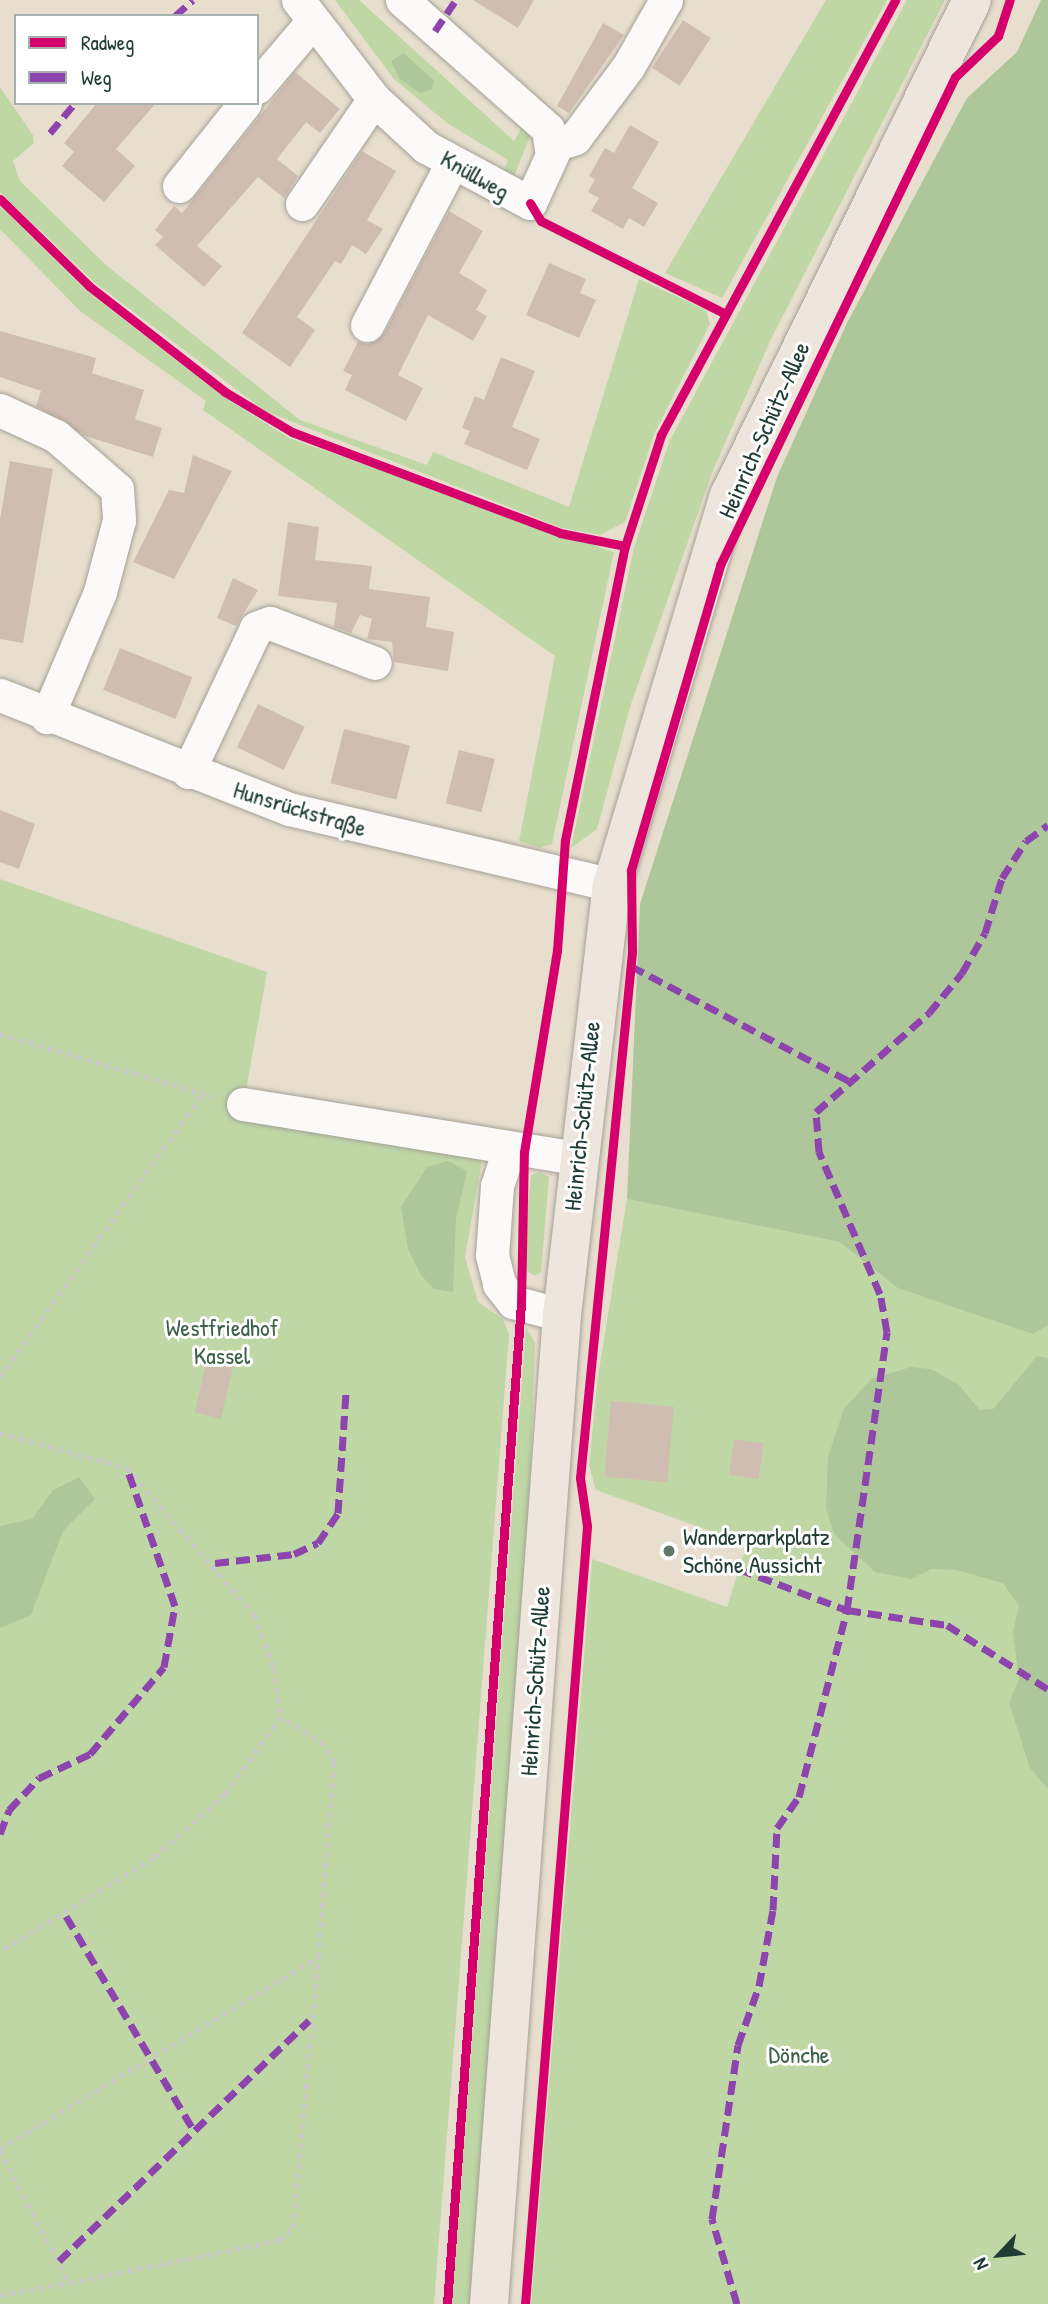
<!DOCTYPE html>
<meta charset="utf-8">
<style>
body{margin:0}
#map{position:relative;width:1048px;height:2304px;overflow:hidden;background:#e8dece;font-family:"Patrick Hand",sans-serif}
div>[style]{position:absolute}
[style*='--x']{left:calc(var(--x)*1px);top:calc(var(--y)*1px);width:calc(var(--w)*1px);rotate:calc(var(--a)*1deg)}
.green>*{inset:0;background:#bed7a5}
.forest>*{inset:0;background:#adc79b}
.building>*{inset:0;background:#d0bdb1;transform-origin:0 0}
.path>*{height:4.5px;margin-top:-2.25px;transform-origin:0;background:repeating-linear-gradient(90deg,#c9cac6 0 5px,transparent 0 10px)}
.roads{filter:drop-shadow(0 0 2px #a4a298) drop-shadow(0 0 2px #a4a298)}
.minor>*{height:33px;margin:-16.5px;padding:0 16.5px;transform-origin:16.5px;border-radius:16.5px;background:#fcfaf8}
.major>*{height:38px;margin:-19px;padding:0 19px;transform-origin:19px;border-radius:19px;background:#eee5dc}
.quiet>*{height:7px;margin-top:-3.5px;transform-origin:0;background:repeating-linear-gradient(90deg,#8e44ad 0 14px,transparent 0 21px)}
.cycleway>*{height:9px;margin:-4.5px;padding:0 4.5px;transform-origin:4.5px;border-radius:4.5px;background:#d6006c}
.dots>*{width:19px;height:19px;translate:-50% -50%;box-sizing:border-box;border:4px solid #fff;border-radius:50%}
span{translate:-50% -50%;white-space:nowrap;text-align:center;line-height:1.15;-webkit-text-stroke:6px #fff;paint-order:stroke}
.street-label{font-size:24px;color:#1f3d34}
.park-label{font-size:24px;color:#3e6248}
.poi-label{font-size:24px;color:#1f3d34}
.left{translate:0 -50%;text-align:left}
.legend{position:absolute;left:14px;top:14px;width:245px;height:91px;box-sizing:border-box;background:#fff;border:2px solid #a5b1ae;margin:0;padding:9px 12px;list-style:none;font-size:21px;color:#1f3d34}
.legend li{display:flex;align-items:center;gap:14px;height:35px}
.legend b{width:35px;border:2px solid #a5b1ae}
.north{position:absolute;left:964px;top:2220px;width:70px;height:70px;-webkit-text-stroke:5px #fff;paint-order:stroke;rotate:244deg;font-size:19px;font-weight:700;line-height:28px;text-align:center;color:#1f3d34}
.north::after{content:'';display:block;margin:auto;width:24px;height:32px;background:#1f3d34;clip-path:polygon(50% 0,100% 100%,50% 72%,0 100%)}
</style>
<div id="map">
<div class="green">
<div style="clip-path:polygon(335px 0,359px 0,514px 141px,525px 122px,531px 134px,512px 181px,501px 179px,508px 160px,447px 123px,394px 79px)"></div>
<div style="clip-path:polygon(826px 0,887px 0,722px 298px,665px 273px)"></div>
<div style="clip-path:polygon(907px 0,945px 0,772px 337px,713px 470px,630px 707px,597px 829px,571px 848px,634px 547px,670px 440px)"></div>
<div style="clip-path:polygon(0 87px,33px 135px,34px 143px,13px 161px,20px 181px,106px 265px,300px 420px,427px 465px,433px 452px,569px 507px,639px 279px,706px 310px,710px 324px,655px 432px,625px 522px,600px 535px,562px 528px,265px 411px,94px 282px,0 192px)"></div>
<div style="clip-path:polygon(0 206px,87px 291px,221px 395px,289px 438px,614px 552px,552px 844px,539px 848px,519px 841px,555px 656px,203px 410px,206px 401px,80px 311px,0 229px)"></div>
<div style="clip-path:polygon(0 879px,267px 972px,241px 1119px,482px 1160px,465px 1257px,478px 1302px,503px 1319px,509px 1334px,434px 2304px,0 2304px)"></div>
<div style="clip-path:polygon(1048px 881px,1048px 2304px,531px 2304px,592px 1559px,727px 1607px,747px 1544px,596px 1490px,589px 1465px,598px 1376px,627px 1199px,840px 1242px)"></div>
<div style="clip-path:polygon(540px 1172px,549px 1177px,541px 1272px,535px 1276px,525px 1270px,524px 1243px,531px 1175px)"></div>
<div style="clip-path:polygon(526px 1327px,535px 1343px,529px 1517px,471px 2304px,452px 2304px)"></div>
</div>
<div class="forest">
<div style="clip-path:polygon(1041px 0,1048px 0,1048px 1325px,1033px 1334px,898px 1288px,840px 1242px,627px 1199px,640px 904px,777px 477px,847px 323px,967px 98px,1017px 52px)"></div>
<div style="clip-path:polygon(404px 53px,434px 81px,431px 90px,420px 93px,399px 78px,391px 61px)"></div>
<div style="clip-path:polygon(448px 1161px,467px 1171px,456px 1219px,453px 1292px,434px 1289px,421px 1275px,408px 1249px,401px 1207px,427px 1167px)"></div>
<div style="clip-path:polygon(1037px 1356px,1048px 1358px,1048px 1789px,1030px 1768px,1009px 1703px,1019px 1679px,1013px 1632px,1019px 1606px,1003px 1583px,956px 1570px,931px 1569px,911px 1579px,875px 1572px,834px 1534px,826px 1508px,828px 1457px,844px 1409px,871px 1379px,911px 1367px,931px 1369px,958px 1384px,980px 1410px,993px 1409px)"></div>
<div style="clip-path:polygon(79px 1477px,95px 1499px,63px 1531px,31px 1615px,0 1628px,0 1526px,32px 1519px,53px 1490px)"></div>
</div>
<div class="building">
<div style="clip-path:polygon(473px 0,534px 0,518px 28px)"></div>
<div style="left:683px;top:20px;width:33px;height:57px;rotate:33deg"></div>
<div style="clip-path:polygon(603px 23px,624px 35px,569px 113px,557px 106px)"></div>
<div style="clip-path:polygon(295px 72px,340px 109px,320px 133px,306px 122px,277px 159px,298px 176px,284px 198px,258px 177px,197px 246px,222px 266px,204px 287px,155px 245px,163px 237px,155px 230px,174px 206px,182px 213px)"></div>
<div style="clip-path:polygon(97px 103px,156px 103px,116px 149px,135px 166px,104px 202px,62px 166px,74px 152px,64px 143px)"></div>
<div style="clip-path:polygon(630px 125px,659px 142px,632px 188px,658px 203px,644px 227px,629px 218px,623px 229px,591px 211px,599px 198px,588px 192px,595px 179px,589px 176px,605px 148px,614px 153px)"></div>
<div style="clip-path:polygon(362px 151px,396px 171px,367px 220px,383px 229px,366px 254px,352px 245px,341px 264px,335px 261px,297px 317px,315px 330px,290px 367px,242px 333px)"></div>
<div style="clip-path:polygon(449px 211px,483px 231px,459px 273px,487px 290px,476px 310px,487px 316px,473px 341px,428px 315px,398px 375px,423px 388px,406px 421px,345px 390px,352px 375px,343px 371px,358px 342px,368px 344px,384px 334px)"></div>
<div style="clip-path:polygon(549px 263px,586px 279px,580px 293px,596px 300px,579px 338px,526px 315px)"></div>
<div style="clip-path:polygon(0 331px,96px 358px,92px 373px,144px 390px,135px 419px,162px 428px,153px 457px,85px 436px,36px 406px,41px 391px,0 377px)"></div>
<div style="clip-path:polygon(501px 357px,535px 371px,512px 427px,540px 439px,527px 470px,464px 444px,470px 431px,462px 428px,475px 396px,484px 400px)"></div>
<div style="clip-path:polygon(193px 455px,232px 471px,174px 579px,133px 562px,169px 490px,184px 493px)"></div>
<div style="clip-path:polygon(10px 461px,53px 469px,23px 643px,0 639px,0 519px)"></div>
<div style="clip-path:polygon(288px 522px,319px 527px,315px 560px,372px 566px,369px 589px,430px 597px,426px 627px,454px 632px,448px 671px,394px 662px,392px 642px,367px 639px,372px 619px,360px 615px,351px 633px,334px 627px,337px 603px,278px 596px)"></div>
<div style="clip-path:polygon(233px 578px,258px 590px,236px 626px,217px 618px)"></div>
<div style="left:120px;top:648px;width:78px;height:45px;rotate:22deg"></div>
<div style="left:258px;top:704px;width:52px;height:48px;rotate:26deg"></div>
<div style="left:344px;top:729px;width:68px;height:56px;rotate:14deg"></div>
<div style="left:459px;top:750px;width:37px;height:55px;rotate:14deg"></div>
<div style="clip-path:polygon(0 810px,35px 824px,19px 869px,0 862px)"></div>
<div style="left:208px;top:1355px;width:27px;height:59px;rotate:13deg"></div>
<div style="left:611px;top:1401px;width:63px;height:76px;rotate:5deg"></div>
<div style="left:734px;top:1439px;width:30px;height:36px;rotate:8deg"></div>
</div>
<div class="path">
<div style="--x:990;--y:43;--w:25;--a:-61"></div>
<div style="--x:565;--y:842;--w:302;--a:-78.5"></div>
<div style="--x:625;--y:546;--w:117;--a:-72"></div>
<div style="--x:661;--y:435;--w:494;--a:-61.7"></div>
<div style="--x:0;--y:1034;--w:224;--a:16.3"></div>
<div style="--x:530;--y:1119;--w:218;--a:-81.8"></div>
<div style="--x:0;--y:1377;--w:347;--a:-54.4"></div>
<div style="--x:0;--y:1433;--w:132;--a:15.4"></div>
<div style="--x:127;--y:1468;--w:195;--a:49"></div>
<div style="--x:255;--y:1615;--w:56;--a:70.3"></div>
<div style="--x:274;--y:1668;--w:49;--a:81.9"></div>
<div style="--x:281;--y:1717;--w:95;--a:125.5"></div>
<div style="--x:226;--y:1794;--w:96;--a:138.4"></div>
<div style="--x:154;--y:1858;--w:180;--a:148.6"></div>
<div style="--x:0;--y:2149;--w:371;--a:-31.1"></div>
<div style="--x:318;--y:1957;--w:195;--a:-85.3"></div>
<div style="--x:334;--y:1763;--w:21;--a:-119"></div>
<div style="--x:324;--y:1745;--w:51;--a:-146.9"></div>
<div style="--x:0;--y:2150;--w:150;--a:62.6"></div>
<div style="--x:69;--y:2283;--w:215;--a:-11.5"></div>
<div style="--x:280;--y:2240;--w:18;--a:-43"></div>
<div style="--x:293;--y:2228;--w:272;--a:-84.7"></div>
<div style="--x:530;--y:2251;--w:727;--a:-85.5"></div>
<div style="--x:587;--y:1526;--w:34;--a:-95"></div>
<div style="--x:0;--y:2295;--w:70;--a:-9.9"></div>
<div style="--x:447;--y:2304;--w:973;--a:-85.75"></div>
</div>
<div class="roads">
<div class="minor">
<div style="--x:298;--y:0;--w:125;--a:52.5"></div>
<div style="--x:374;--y:99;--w:71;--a:42.7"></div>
<div style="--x:426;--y:147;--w:118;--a:28.3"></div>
<div style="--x:530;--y:203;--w:53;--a:-65.4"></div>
<div style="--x:552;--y:155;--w:26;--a:-99"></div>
<div style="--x:548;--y:129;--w:195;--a:-138.5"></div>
<div style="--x:257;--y:87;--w:85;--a:-49.8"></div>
<div style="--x:551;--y:146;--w:25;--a:-18"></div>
<div style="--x:575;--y:138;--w:89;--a:-53.3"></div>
<div style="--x:628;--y:67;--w:77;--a:-60.4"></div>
<div style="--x:179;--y:186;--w:106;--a:-51.5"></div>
<div style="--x:302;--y:204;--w:127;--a:-55.6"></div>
<div style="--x:367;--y:325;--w:183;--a:-62.3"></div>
<div style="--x:0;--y:410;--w:62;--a:24.9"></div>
<div style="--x:56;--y:436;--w:81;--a:41"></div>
<div style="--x:117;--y:489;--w:31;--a:86"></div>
<div style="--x:119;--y:520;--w:74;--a:104.8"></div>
<div style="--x:100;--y:592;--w:136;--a:113"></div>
<div style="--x:0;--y:695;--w:311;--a:21.5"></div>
<div style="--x:289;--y:809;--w:332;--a:13.2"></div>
<div style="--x:188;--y:772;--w:159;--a:-64.7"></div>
<div style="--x:256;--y:628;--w:15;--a:-20"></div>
<div style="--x:270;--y:623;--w:112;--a:20.9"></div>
<div style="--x:243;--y:1104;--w:337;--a:9.2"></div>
<div style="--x:509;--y:1149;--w:39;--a:108"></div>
<div style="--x:497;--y:1186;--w:69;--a:94.1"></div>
<div style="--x:492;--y:1255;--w:30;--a:76"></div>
<div style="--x:499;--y:1284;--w:23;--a:52"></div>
<div style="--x:513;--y:1302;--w:51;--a:14.9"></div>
</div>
<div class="major">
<div style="--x:489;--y:2304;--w:992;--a:-85.78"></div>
<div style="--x:562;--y:1315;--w:433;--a:-83.4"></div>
<div style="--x:612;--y:885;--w:406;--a:-73.3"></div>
<div style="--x:729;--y:496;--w:552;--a:-63.9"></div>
</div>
</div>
<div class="quiet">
<div style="--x:175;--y:16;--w:24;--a:-42"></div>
<div style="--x:435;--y:31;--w:37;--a:-56"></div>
<div style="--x:50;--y:133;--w:39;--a:-50"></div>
<div style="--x:631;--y:966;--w:246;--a:27.8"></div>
<div style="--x:215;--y:1563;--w:80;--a:-6.5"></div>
<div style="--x:294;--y:1554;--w:26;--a:-25"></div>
<div style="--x:318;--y:1543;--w:36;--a:-56"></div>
<div style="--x:338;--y:1513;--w:122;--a:-86.2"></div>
<div style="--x:739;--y:1569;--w:116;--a:20.8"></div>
<div style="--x:847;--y:1610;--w:101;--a:8.5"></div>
<div style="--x:947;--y:1625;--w:120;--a:32.4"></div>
<div style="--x:0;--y:1834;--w:26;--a:-69"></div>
<div style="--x:9;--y:1810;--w:44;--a:-46.8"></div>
<div style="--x:39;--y:1778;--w:56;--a:-25.2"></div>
<div style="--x:90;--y:1754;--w:114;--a:-49.6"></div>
<div style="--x:164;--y:1667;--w:62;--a:-79.8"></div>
<div style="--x:175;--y:1606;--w:146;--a:-109.2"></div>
<div style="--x:66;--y:1916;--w:250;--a:59.2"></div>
<div style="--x:59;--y:2261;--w:347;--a:-43.9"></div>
<div style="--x:737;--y:2304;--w:89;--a:-106.4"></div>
<div style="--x:712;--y:2219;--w:176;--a:-81.5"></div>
<div style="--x:738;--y:2045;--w:63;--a:-70.4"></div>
<div style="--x:759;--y:1986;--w:77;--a:-79.6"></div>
<div style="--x:773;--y:1910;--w:82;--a:-87.2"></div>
<div style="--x:777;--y:1828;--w:38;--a:-55"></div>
<div style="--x:799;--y:1797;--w:193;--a:-75.6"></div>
<div style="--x:847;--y:1610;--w:281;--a:-81.8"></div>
<div style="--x:887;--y:1332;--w:39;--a:-100"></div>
<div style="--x:880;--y:1294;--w:155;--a:-113.2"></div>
<div style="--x:819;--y:1152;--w:40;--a:-94.3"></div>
<div style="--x:816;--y:1112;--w:150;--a:-41.2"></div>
<div style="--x:929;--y:1013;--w:52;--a:-50.5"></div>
<div style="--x:962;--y:973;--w:46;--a:-60.1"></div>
<div style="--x:985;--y:933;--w:58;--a:-72.8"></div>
<div style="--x:1002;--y:878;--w:44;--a:-57"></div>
<div style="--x:1026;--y:841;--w:27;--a:-36"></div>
</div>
<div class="cycleway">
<div style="--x:0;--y:199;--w:124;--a:44.3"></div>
<div style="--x:89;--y:286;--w:172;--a:37.9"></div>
<div style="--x:225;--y:392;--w:78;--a:30.8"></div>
<div style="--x:292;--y:432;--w:286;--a:20.6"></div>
<div style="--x:560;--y:533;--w:66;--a:11.3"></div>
<div style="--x:530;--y:203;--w:21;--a:59"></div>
<div style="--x:541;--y:221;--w:203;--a:26.7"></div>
<div style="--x:447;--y:2304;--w:1003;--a:-85.77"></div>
<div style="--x:521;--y:1304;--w:152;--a:-88.9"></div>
<div style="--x:524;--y:1152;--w:204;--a:-80.7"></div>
<div style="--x:557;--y:951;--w:111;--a:-85.9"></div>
<div style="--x:565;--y:840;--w:300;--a:-78.5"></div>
<div style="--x:625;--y:546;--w:117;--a:-72"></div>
<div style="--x:661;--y:435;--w:494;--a:-61.7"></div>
<div style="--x:525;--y:2304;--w:780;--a:-85.44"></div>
<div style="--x:587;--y:1526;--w:49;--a:-98.3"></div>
<div style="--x:580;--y:1478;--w:529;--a:-84.35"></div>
<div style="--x:632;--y:952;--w:82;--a:-90.7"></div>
<div style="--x:631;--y:870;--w:318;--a:-73.7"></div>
<div style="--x:720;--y:565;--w:542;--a:-64.29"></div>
<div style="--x:955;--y:77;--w:59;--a:-43.6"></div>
<div style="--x:998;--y:36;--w:38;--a:-72"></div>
</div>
<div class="dots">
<div style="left:669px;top:1551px;background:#65756a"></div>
</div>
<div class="street-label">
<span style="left:475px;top:175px;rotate:30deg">Knüllweg</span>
<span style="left:764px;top:430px;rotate:-66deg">Heinrich-Schütz-Allee</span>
<span style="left:300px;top:809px;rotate:17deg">Hunsrückstraße</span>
<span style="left:582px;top:1116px;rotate:-84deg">Heinrich-Schütz-Allee</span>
<span style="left:535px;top:1681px;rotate:-86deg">Heinrich-Schütz-Allee</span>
</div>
<div class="park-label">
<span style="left:222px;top:1342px">Westfriedhof<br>Kassel</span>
<span style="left:799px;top:2055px">Dönche</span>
</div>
<div class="poi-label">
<span class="left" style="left:683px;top:1551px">Wanderparkplatz<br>Schöne Aussicht</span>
</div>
<ul class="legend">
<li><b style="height:9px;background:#d6006c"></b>Radweg</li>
<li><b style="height:9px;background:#8e44ad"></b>Weg</li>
</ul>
<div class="north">N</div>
</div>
